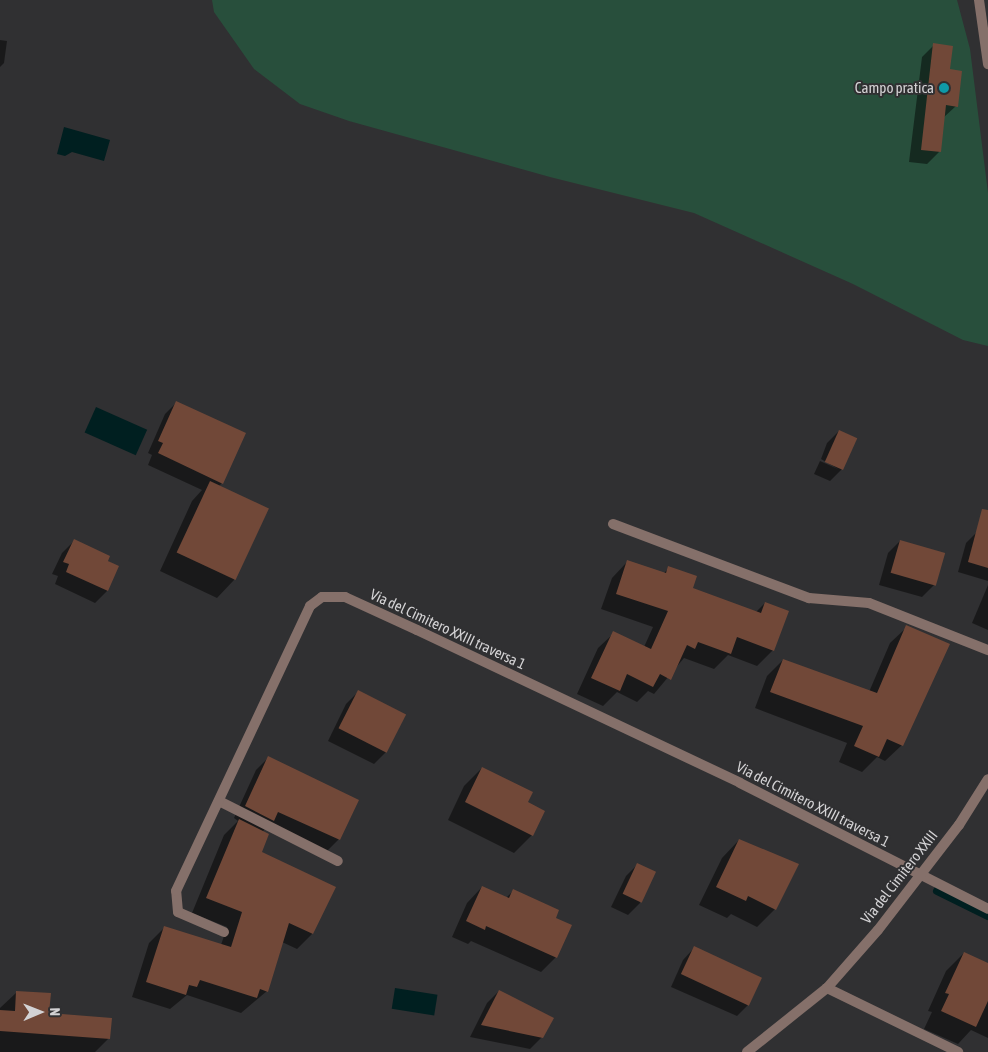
<!DOCTYPE html>
<style>
body{margin:0}
#map{position:relative;width:988px;height:1052px;overflow:hidden;background:#303032;font-family:"Asap Condensed",sans-serif}
div>[style]{position:absolute}
[style*='--x']{left:calc(var(--x)*1px);top:calc(var(--y)*1px);width:calc(var(--w)*1px);rotate:calc(var(--a)*1deg)}
.green>*{inset:0;background:#284f3c}
.water>*{inset:0;background:#001f20;transform-origin:0 0}
.shadow>*{inset:0;background:#0007}
.stream>*{height:8px;margin:-4px;padding:0 4px;transform-origin:4px;border-radius:4px;background:#001f20}
.building>*{inset:0;background:#714838;transform-origin:0 0}
.lane>*{height:10px;margin:-5px;padding:0 5px;transform-origin:5px;border-radius:5px;background:#85706a}
.street>*{height:10px;margin:-5px;padding:0 5px;transform-origin:5px;border-radius:5px;background:#85706a}
.dots>*{width:14px;height:14px;translate:-50% -50%;box-sizing:border-box;border:2px solid #303032;border-radius:50%}
span{translate:-50% -50%;white-space:nowrap;text-align:center;line-height:1.15;-webkit-text-stroke:4px #303032;paint-order:stroke}
.poi-label{font-size:15px;color:#d3d2d4}
.right{translate:-100% -50%;text-align:right}
.street-label{font-size:15px;color:#d3d2d4}
.north{position:absolute;left:15px;top:987px;width:50px;height:50px;-webkit-text-stroke:4px #303032;paint-order:stroke;rotate:89deg;font-size:14px;font-weight:700;line-height:20px;text-align:center;color:#d3d2d4}
.north::after{content:'';display:block;margin:auto;width:18px;height:22px;background:#d3d2d4;clip-path:polygon(50% 0,100% 100%,50% 72%,0 100%)}
</style>
<div id="map">
<div class="green">
<div style="clip-path:polygon(212px 0,957px 0,970px 49px,988px 193px,988px 346px,963px 340px,853px 284px,694px 213px,550px 177px,349px 121px,300px 104px,254px 69px,214px 12px)"></div>
</div>
<div class="water">
<div style="clip-path:polygon(64px 127px,110px 140px,104px 161px,72px 152px,65px 156px,57px 154px)"></div>
<div style="left:96px;top:407px;width:56px;height:28px;rotate:24deg"></div>
<div style="left:395px;top:988px;width:43px;height:21px;rotate:9deg"></div>
</div>
<div class="shadow">
<div style="clip-path:polygon(0 40px,7px 41px,4px 63px,0 67px)"></div>
<div style="clip-path:polygon(934px 45px,949px 70px,956px 106px,943px 118px,939px 152px,927px 164px,909px 162px,922px 57px)"></div>
<div style="clip-path:polygon(177px 402px,222px 483px,218px 487px,234px 580px,217px 598px,160px 571px,192px 501px,202px 490px,148px 465px,152px 455px,148px 453px,165px 414px)"></div>
<div style="clip-path:polygon(839px 431px,842px 469px,830px 481px,814px 474px,820px 461px,838px 469px,821px 459px,827px 443px)"></div>
<div style="clip-path:polygon(976px 533px,988px 537px,988px 581px,958px 572px,966px 543px)"></div>
<div style="clip-path:polygon(74px 541px,118px 567px,107px 591px,95px 603px,55px 584px,58px 576px,52px 574px,62px 553px)"></div>
<div style="clip-path:polygon(900px 541px,934px 585px,922px 597px,879px 585px,888px 553px)"></div>
<div style="clip-path:polygon(627px 562px,663px 574px,669px 568px,692px 589px,756px 612px,765px 603px,773px 650px,757px 666px,728px 655px,714px 669px,684px 658px,654px 694px,648px 691px,637px 702px,617px 692px,603px 706px,577px 694px,598px 648px,614px 633px,644px 647px,653px 627px,601px 609px,612px 578px)"></div>
<div style="clip-path:polygon(988px 585px,988px 630px,972px 623px)"></div>
<div style="clip-path:polygon(907px 627px,902px 745px,885px 761px,877px 757px,862px 772px,839px 762px,847px 743px,755px 708px,767px 676px,783px 660px,869px 692px,890px 643px)"></div>
<div style="clip-path:polygon(358px 692px,386px 752px,374px 764px,328px 741px,346px 704px)"></div>
<div style="clip-path:polygon(268px 758px,339px 839px,327px 851px,269px 825px,262px 832px,261px 853px,334px 888px,312px 934px,297px 949px,282px 942px,267px 991px,241px 1013px,187px 995px,170px 1009px,132px 997px,149px 943px,164px 928px,221px 945px,227px 927px,192px 913px,224px 835px,238px 821px,234px 818px,256px 770px)"></div>
<div style="clip-path:polygon(482px 768px,527px 803px,532px 835px,514px 853px,448px 820px,464px 786px)"></div>
<div style="clip-path:polygon(739px 840px,797px 864px,775px 909px,757px 927px,731px 914px,727px 918px,699px 905px,722px 858px)"></div>
<div style="clip-path:polygon(638px 864px,640px 903px,628px 915px,611px 907px,626px 876px)"></div>
<div style="clip-path:polygon(482px 887px,506px 898px,513px 891px,555px 918px,556px 957px,541px 972px,471px 941px,468px 944px,452px 937px,467px 903px)"></div>
<div style="clip-path:polygon(694px 948px,749px 1004px,737px 1016px,671px 987px,683px 960px)"></div>
<div style="clip-path:polygon(964px 953px,988px 964px,988px 1038px,971px 1030px,958px 1044px,924px 1029px,932px 1012px,928px 1011px,946px 971px)"></div>
<div style="clip-path:polygon(499px 991px,542px 1037px,530px 1049px,470px 1037px,487px 1003px)"></div>
<div style="clip-path:polygon(17px 992px,48px 1015px,109px 1038px,95px 1052px,0 1052px,0 1008px)"></div>
</div>
<div class="stream">
<div style="--x:937;--y:891;--w:57;--a:26.1"></div>
</div>
<div class="building">
<div style="clip-path:polygon(933px 43px,953px 46px,950px 69px,962px 71px,958px 107px,946px 105px,941px 152px,921px 150px)"></div>
<div style="clip-path:polygon(176px 401px,246px 433px,223px 484px,158px 453px,163px 443px,158px 441px)"></div>
<div style="left:839px;top:430px;width:20px;height:35px;rotate:24deg"></div>
<div style="left:210px;top:481px;width:65px;height:79px;rotate:25deg"></div>
<div style="clip-path:polygon(982px 509px,988px 510px,988px 568px,968px 562px)"></div>
<div style="clip-path:polygon(74px 539px,110px 556px,108px 561px,119px 566px,108px 591px,66px 572px,69px 564px,63px 562px)"></div>
<div style="left:900px;top:540px;width:47px;height:34px;rotate:16deg"></div>
<div style="clip-path:polygon(627px 560px,666px 573px,668px 566px,697px 576px,693px 588px,761px 613px,765px 602px,789px 611px,774px 651px,737px 637px,731px 654px,698px 642px,695px 649px,687px 645px,671px 680px,660px 674px,653px 687px,627px 674px,620px 691px,591px 678px,613px 631px,651px 649px,668px 611px,616px 594px)"></div>
<div style="clip-path:polygon(906px 625px,950px 644px,903px 746px,887px 739px,879px 757px,854px 746px,863px 726px,770px 692px,783px 659px,877px 693px)"></div>
<div style="left:358px;top:690px;width:54px;height:43px;rotate:27deg"></div>
<div style="clip-path:polygon(268px 756px,359px 800px,340px 840px,278px 812px,274px 821px,245px 806px)"></div>
<div style="clip-path:polygon(482px 767px,533px 792px,528px 802px,545px 811px,533px 836px,465px 802px)"></div>
<div style="clip-path:polygon(239px 819px,269px 834px,262px 852px,336px 887px,313px 934px,289px 923px,268px 992px,260px 989px,257px 998px,200px 980px,197px 987px,189px 985px,186px 995px,146px 982px,164px 926px,231px 947px,242px 912px,206px 898px)"></div>
<div style="clip-path:polygon(739px 839px,799px 864px,776px 910px,748px 896px,746px 901px,716px 887px)"></div>
<div style="left:637px;top:863px;width:21px;height:34px;rotate:25deg"></div>
<div style="clip-path:polygon(482px 886px,509px 898px,513px 889px,559px 910px,556px 918px,572px 925px,557px 958px,486px 926px,485px 930px,466px 921px)"></div>
<div style="left:694px;top:946px;width:75px;height:31px;rotate:25deg"></div>
<div style="clip-path:polygon(964px 952px,988px 963px,988px 1001px,976px 1027px,941px 1011px,949px 994px,945px 993px)"></div>
<div style="clip-path:polygon(499px 990px,554px 1018px,543px 1038px,481px 1025px)"></div>
<div style="clip-path:polygon(16px 991px,51px 993px,49px 1013px,112px 1018px,110px 1039px,0 1031px,0 1010px,15px 1011px)"></div>
</div>
<div class="lane">
<div style="--x:979;--y:0;--w:65;--a:82"></div>
<div style="--x:613;--y:524;--w:210;--a:20.7"></div>
<div style="--x:809;--y:598;--w:60;--a:4.8"></div>
<div style="--x:869;--y:603;--w:128;--a:21.6"></div>
<div style="--x:827;--y:988;--w:146;--a:26"></div>
</div>
<div class="street">
<div style="--x:219;--y:801;--w:133;--a:26.8"></div>
<div style="--x:224;--y:932;--w:50;--a:-156.5"></div>
<div style="--x:178;--y:912;--w:21;--a:-95"></div>
<div style="--x:176;--y:891;--w:315;--a:-64.8"></div>
<div style="--x:310;--y:606;--w:15;--a:-37"></div>
<div style="--x:322;--y:597;--w:23;--a:0"></div>
<div style="--x:345;--y:597;--w:79;--a:24.6"></div>
<div style="--x:417;--y:630;--w:357;--a:25.3"></div>
<div style="--x:740;--y:783;--w:278;--a:26.9"></div>
<div style="--x:747;--y:1052;--w:102;--a:-38.7"></div>
<div style="--x:827;--y:988;--w:77;--a:-48.7"></div>
<div style="--x:878;--y:930;--w:133;--a:-52.4"></div>
<div style="--x:959;--y:825;--w:54;--a:-57.8"></div>
</div>
<div class="dots">
<div style="left:944px;top:88px;background:#0f9aa8"></div>
</div>
<div class="poi-label">
<span class="right" style="left:934px;top:88px">Campo pratica</span>
</div>
<div class="street-label">
<span style="left:448px;top:629px;rotate:25deg">Via del Cimitero XXIII traversa 1</span>
<span style="left:813px;top:804px;rotate:27deg">Via del Cimitero XXIII traversa 1</span>
<span style="left:899px;top:877px;rotate:-52deg">Via del Cimitero XXIII</span>
</div>
<div class="north">N</div>
</div>
